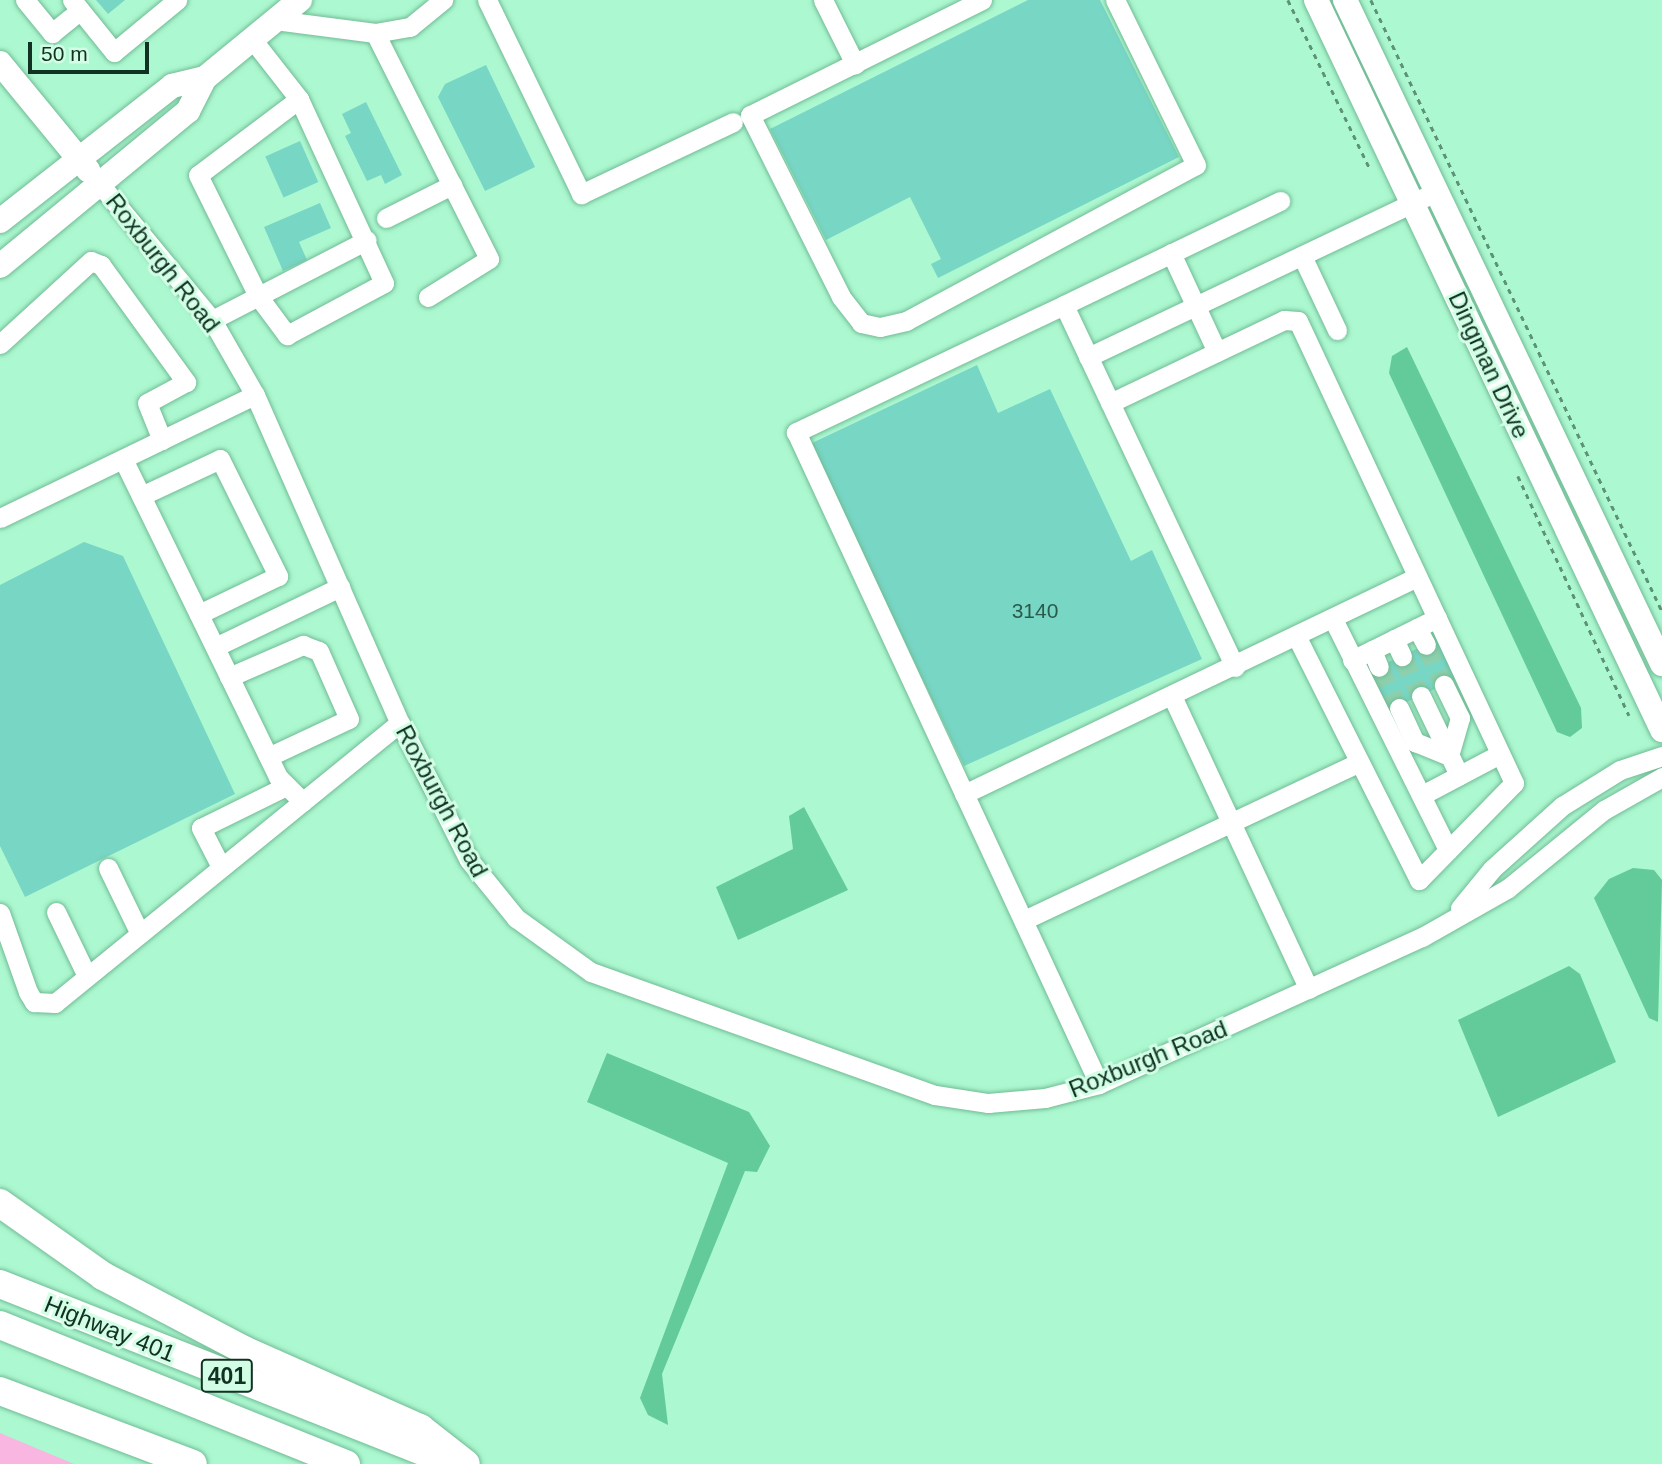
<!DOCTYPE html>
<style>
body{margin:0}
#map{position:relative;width:1662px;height:1464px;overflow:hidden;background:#acf8d0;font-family:Arial,sans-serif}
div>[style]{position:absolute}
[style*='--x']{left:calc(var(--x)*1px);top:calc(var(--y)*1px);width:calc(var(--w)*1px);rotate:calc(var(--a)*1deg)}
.green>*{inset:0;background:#f9b6e1}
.water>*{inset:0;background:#63ca99}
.building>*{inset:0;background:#78d6c5;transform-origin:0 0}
.minor-tunnel>*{height:19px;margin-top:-9.5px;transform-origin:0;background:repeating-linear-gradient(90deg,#8dd0ad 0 19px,transparent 0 29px)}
.path>*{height:2.5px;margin-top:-1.25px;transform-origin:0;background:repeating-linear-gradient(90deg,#5d9277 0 5px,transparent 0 10px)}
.roads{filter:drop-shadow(0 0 2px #71bb95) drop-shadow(0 0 2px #71bb95)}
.minor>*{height:19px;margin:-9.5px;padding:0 9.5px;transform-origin:9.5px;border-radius:9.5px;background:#fff}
.major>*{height:24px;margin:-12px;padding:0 12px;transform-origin:12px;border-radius:12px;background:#fff}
.highway>*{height:28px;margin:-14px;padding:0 14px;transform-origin:14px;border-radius:14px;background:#fff}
span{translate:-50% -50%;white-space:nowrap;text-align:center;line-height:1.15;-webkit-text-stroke:6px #d1fee5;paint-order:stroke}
.number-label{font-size:21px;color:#2b5a4b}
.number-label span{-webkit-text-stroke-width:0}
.shield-label span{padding:2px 5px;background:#d1fee5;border:2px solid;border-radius:5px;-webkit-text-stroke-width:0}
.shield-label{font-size:23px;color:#113122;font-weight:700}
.street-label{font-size:24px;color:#113122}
.scale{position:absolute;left:28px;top:42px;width:121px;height:32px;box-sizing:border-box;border:4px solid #113122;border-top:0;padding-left:9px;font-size:21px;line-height:24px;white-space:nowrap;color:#113122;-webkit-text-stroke:5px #d1fee5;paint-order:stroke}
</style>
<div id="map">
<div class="green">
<div style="clip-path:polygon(0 1433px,74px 1464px,0 1464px)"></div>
</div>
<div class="water">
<div style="clip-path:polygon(1407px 347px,1581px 708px,1582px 728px,1570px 737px,1557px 732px,1389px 373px,1392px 356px)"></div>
<div style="clip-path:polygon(804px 807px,848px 890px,738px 940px,716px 887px,793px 849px,789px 816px)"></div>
<div style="clip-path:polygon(1633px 868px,1654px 870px,1662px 880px,1658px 1022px,1649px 1018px,1594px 898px,1609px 879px)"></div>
<div style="clip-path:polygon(1569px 966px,1580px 974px,1616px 1062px,1498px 1117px,1458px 1020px)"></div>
<div style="clip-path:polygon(607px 1053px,749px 1112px,770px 1146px,757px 1172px,745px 1171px,662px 1374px,668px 1425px,648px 1415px,640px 1398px,728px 1163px,587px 1102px)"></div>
</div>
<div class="building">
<div style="clip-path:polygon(96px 0,125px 0,108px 14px)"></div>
<div style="clip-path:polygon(1028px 0,1100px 0,1179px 157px,938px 278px,931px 264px,941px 259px,910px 197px,826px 240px,770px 129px)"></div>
<div style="clip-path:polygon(486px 65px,535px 167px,485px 191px,438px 97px,445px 84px)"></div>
<div style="clip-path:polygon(366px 102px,402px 175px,385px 184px,381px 175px,367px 181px,345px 136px,351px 133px,342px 114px)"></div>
<div style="left:300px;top:141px;width:45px;height:38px;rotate:66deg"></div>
<div style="clip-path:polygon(320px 203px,331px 228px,299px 242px,307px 260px,283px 271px,264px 227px)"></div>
<div style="clip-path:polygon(977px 365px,998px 413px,1050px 389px,1131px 561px,1152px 550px,1202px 659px,964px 766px,810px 444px)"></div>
<div style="clip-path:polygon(84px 542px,123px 556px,235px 794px,25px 897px,0 846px,0 585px)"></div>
<div style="left:1442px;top:637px;width:44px;height:88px;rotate:65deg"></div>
</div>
<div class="minor-tunnel">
<div style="--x:1426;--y:645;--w:44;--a:65.8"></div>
<div style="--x:1402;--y:656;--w:44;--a:64.6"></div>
<div style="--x:1379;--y:667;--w:46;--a:64"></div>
</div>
<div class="path">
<div style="--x:1288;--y:0;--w:186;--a:64.1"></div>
<div style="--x:1371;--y:0;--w:677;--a:64.53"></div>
<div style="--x:1518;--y:476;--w:264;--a:65.1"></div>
</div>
<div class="roads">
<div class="minor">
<div style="--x:25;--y:0;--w:43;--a:50.7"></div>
<div style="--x:52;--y:33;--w:36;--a:-39"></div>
<div style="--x:72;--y:0;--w:67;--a:51.1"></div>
<div style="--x:114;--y:52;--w:82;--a:-39.5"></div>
<div style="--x:487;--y:0;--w:216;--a:64.1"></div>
<div style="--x:581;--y:194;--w:168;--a:-25.3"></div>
<div style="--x:823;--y:0;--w:72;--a:63.4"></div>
<div style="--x:982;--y:0;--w:259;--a:153.6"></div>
<div style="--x:750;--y:115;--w:203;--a:63.4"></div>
<div style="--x:841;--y:297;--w:33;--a:52"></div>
<div style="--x:861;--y:323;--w:19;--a:12"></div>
<div style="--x:880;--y:327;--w:27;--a:-13"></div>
<div style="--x:906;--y:321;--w:329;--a:-28.3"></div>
<div style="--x:1196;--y:165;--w:184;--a:-116.1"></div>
<div style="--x:275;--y:20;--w:101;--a:7.4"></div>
<div style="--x:375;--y:33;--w:36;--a:-10"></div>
<div style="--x:410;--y:27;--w:43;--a:-39.3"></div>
<div style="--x:375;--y:33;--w:253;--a:63.2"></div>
<div style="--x:489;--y:259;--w:72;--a:148.1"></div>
<div style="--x:252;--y:39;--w:76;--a:51.9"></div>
<div style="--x:299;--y:99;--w:126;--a:143"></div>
<div style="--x:198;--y:175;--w:135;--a:63.6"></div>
<div style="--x:258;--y:296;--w:49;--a:53.4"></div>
<div style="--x:287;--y:335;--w:110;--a:-28.2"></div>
<div style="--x:384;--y:283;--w:203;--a:-114.8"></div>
<div style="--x:99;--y:183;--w:178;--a:50.5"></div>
<div style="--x:212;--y:320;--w:86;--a:60.2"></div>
<div style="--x:255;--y:395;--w:359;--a:66.2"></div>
<div style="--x:400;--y:723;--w:153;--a:63.3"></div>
<div style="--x:469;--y:860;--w:75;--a:51"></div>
<div style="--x:516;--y:918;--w:92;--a:35.8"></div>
<div style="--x:591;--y:972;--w:365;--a:19.7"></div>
<div style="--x:935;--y:1095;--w:54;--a:8.6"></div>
<div style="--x:988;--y:1103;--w:57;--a:-5"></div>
<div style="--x:1045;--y:1098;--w:56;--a:-14.5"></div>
<div style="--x:1099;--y:1084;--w:355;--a:-24.5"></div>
<div style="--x:1422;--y:937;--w:98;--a:-29.5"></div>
<div style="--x:1507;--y:889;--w:125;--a:-39.2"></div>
<div style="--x:1604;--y:810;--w:67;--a:-29.6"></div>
<div style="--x:386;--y:218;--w:74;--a:-26.6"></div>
<div style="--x:1171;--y:253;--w:109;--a:65.1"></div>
<div style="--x:1302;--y:256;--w:82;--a:64.7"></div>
<div style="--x:1064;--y:305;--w:297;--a:154.6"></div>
<div style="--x:796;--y:432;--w:719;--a:65.07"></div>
<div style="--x:212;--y:320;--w:174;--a:-27.3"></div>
<div style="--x:0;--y:344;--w:123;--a:-42.4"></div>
<div style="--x:91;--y:261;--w:11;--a:22"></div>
<div style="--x:101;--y:265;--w:145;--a:54"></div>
<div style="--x:186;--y:382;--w:44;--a:151.7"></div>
<div style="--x:147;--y:403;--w:40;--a:68"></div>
<div style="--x:1088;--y:357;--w:385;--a:-25.4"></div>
<div style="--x:1110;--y:403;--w:193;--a:-25.5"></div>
<div style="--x:1284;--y:320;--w:14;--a:4"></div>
<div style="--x:1298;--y:321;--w:510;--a:64.94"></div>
<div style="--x:1514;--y:783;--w:136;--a:134.4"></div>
<div style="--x:1419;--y:880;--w:272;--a:-116.7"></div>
<div style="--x:123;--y:459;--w:354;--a:64"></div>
<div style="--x:278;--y:777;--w:35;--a:45"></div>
<div style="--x:141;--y:496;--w:87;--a:-25.1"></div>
<div style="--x:220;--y:459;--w:131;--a:63.6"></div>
<div style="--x:278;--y:576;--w:88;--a:154.3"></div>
<div style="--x:0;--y:518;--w:283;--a:-25.8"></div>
<div style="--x:1333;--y:619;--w:258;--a:63.5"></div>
<div style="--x:1417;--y:628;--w:19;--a:62"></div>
<div style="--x:1394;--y:639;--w:19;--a:65"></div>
<div style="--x:215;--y:647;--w:139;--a:-25.6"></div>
<div style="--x:1372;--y:650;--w:18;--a:68"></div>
<div style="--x:1352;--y:660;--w:95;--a:-26.3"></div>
<div style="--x:1235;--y:667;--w:400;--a:-115.3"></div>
<div style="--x:1064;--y:305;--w:240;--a:-25.7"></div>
<div style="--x:229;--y:677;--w:81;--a:-23.4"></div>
<div style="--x:303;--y:645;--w:17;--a:21"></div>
<div style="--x:319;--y:651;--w:74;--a:66.2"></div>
<div style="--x:349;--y:719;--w:89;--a:154.9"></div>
<div style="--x:1421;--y:696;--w:88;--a:64.3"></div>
<div style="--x:1173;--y:698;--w:321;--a:65"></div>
<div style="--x:1399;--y:708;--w:38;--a:65"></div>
<div style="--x:1415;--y:742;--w:37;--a:22"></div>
<div style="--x:1449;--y:756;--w:40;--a:-74"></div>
<div style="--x:1460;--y:718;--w:37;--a:-116"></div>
<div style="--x:964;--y:794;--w:502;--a:-25.6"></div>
<div style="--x:1424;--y:794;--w:86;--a:-27.8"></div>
<div style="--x:221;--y:867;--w:44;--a:-117.1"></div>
<div style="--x:201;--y:828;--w:95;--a:-26.3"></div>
<div style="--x:108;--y:868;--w:73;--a:64.1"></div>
<div style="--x:1460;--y:908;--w:50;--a:-50.6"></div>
<div style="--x:1492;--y:869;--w:94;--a:-42"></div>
<div style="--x:1562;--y:806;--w:68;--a:-31.8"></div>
<div style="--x:1620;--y:770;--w:44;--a:-18.4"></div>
<div style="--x:56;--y:912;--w:71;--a:64.2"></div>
<div style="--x:0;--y:913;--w:84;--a:70.5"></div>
<div style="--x:28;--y:992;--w:12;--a:59"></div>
<div style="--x:34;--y:1002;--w:21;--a:3"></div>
<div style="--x:55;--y:1003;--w:444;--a:-39.1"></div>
<div style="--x:1024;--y:920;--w:369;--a:-25.2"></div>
</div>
<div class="major">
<div style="--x:1316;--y:0;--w:808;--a:64.64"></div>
<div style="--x:1345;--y:0;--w:736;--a:64.48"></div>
<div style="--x:0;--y:63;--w:139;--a:50.6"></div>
<div style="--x:0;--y:221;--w:219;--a:-38.1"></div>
<div style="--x:172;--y:86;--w:34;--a:-14"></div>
<div style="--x:0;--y:266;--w:244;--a:-39.5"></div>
<div style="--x:188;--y:111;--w:37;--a:-63"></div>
<div style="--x:205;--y:78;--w:123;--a:-39.4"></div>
</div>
<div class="highway">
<div style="--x:0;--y:1203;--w:126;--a:35.3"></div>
<div style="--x:103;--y:1276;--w:159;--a:27.7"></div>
<div style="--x:244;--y:1350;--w:193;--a:23.9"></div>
<div style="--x:420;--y:1428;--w:58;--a:38"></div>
<div style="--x:0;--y:1284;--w:481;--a:21.6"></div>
<div style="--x:0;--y:1325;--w:373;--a:21.9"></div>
<div style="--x:0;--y:1391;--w:206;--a:20.7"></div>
</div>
</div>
<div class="number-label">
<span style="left:1035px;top:611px">3140</span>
</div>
<div class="shield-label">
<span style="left:227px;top:1376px">401</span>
</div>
<div class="street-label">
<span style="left:163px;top:263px;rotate:52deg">Roxburgh Road</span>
<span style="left:1489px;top:365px;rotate:65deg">Dingman Drive</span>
<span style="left:442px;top:801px;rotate:62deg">Roxburgh Road</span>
<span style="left:1148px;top:1059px;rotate:-22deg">Roxburgh Road</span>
<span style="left:110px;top:1329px;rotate:22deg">Highway 401</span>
</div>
<div class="scale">50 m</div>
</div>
